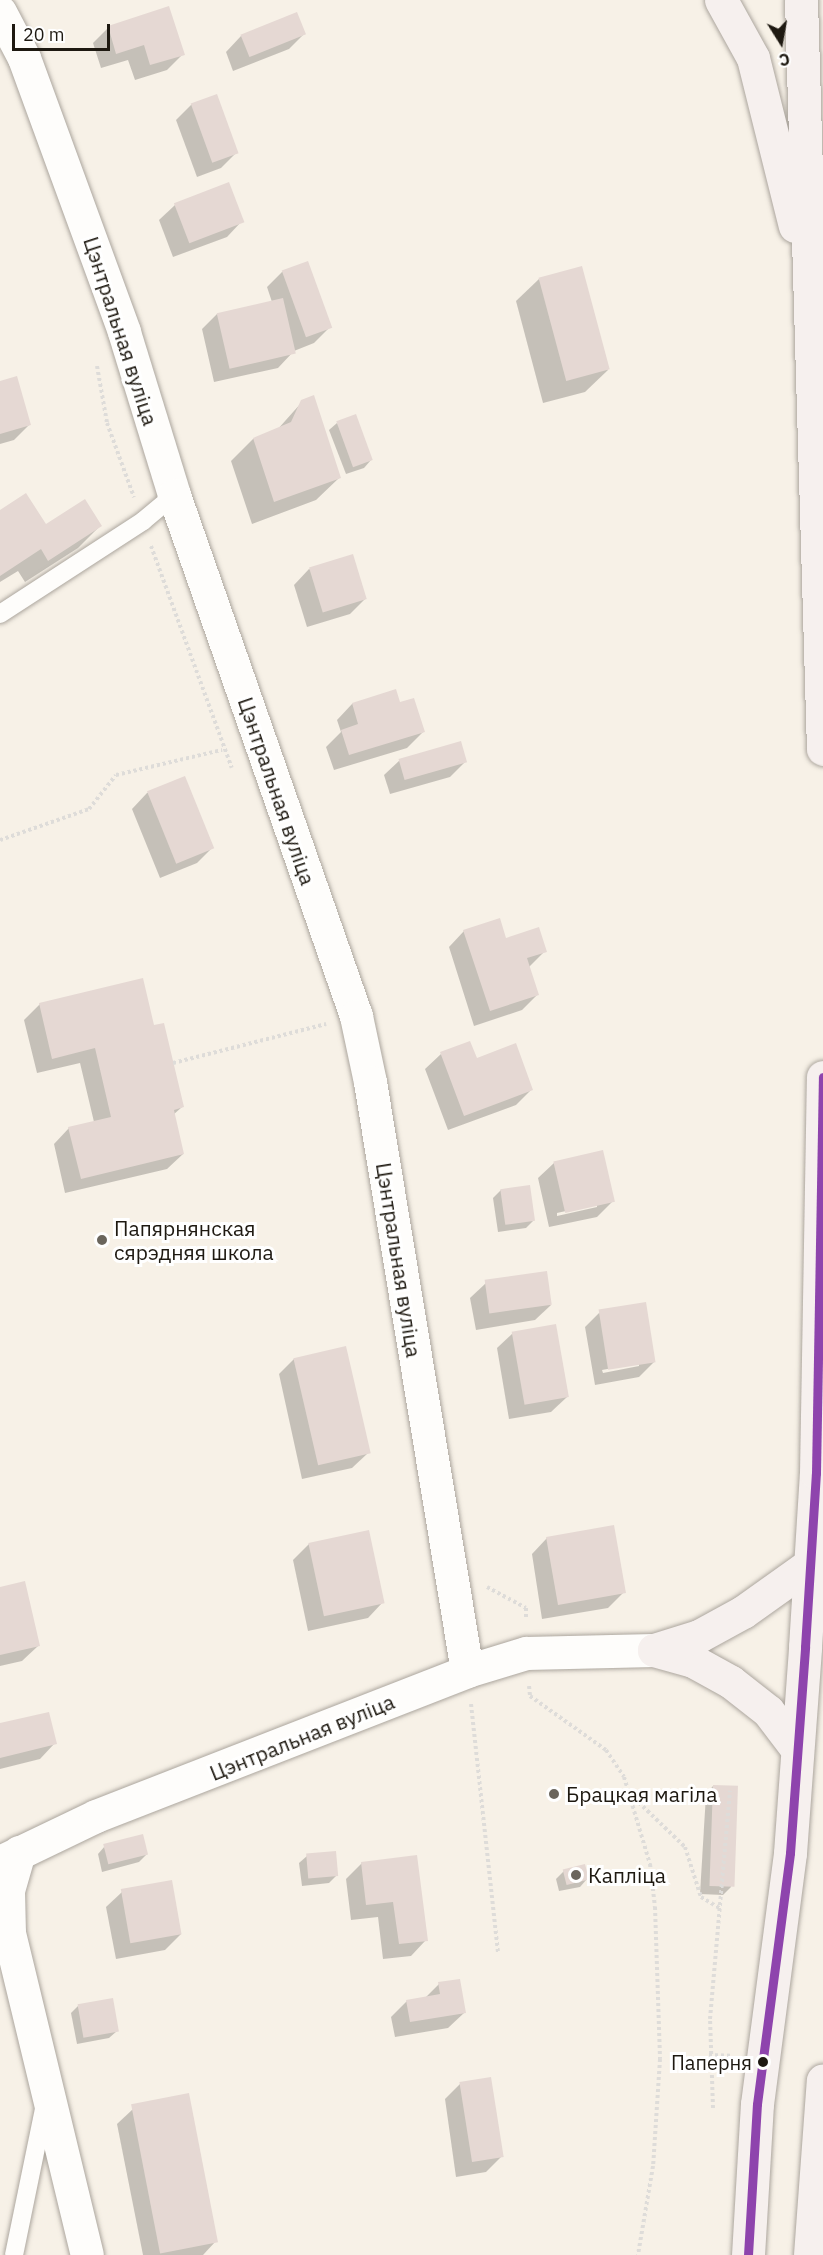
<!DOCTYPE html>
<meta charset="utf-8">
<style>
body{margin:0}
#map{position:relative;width:823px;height:2255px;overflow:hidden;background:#f7f1e7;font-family:"IBM Plex Sans",sans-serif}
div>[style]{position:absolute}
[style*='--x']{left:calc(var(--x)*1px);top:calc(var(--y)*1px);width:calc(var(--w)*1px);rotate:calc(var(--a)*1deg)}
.shadow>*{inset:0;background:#0003}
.building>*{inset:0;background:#e5d8d3;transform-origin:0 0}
.path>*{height:4px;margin-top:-2px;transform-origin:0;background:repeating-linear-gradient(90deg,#dedcd9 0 3px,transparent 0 6px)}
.roads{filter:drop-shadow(0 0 2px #aca69e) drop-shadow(0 0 2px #aca69e)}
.service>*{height:18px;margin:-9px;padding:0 9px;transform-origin:9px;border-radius:9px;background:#fefdfb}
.minor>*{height:33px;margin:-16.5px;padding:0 16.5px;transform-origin:16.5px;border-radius:16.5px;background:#fefdfb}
.trunk>*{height:33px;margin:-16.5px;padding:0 16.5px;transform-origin:16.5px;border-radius:16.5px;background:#f6f0ee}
.bus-1>*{height:9px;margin:-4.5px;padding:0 4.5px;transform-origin:4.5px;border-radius:4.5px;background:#8e44ad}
.dots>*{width:16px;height:16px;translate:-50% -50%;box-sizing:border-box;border:3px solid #fff;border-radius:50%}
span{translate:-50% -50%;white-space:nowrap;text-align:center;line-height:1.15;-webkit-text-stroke:6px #fff;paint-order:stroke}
.bus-label{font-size:20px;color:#1e1911}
.right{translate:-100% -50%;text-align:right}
.street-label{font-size:21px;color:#1e1911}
.poi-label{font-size:21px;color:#1e1911}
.left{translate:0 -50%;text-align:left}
.north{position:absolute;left:751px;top:12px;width:60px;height:60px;-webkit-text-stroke:4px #fff;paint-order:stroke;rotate:169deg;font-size:16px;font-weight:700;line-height:24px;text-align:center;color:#1e1911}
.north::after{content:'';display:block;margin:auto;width:21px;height:27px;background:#1e1911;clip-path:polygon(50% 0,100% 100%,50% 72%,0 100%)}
.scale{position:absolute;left:12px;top:24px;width:98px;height:27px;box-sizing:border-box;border:3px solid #1e1911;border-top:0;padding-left:8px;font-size:18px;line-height:21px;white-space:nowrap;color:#1e1911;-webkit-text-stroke:4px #fff;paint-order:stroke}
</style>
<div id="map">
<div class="shadow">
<div style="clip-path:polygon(109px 27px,183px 54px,167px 70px,135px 80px,128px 60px,101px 68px,93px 43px)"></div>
<div style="clip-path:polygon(304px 34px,289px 49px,233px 71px,226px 52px,241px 36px)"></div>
<div style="clip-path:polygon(192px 104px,237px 152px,221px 168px,197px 177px,176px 120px)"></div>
<div style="clip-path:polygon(175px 205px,242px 221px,227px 237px,173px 257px,159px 220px)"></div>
<div style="clip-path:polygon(307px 263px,330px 327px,314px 343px,294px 351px,278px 368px,214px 382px,202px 329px,217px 314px,272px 302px,267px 287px,282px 272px)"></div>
<div style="clip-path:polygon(539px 279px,608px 370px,585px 392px,543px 403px,516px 301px)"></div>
<div style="clip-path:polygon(0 383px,30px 424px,14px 440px,0 444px)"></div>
<div style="clip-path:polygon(302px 402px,339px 478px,316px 500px,252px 524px,231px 461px,253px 439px,277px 430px)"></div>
<div style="clip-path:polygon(337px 423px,371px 460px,364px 468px,346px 474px,329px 430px)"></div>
<div style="clip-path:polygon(0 512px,45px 526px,100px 526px,78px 548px,25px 582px,18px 571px,0 582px)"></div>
<div style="clip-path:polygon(309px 569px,366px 598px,350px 614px,307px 627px,294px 585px)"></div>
<div style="clip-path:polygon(395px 690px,399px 704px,423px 732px,407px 748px,334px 770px,326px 747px,341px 732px,337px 720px,352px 704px)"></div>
<div style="clip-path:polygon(400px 760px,465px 762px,450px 777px,390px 794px,384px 775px)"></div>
<div style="clip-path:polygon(184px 778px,213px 847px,197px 863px,160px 878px,132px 809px,147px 793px)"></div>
<div style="clip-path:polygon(464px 931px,545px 951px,529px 967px,537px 995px,522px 1010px,474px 1026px,449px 947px)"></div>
<div style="clip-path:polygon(40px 1004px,153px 1027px,182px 1107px,173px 1115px,183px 1154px,167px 1169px,65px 1193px,54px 1144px,69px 1128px,94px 1122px,80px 1063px,37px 1073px,24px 1020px)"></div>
<div style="clip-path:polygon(469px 1043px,476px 1060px,532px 1089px,516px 1105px,448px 1130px,425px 1069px,441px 1054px)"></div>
<div style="clip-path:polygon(evenodd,554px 1163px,613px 1201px,597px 1217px,549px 1227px,538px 1178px,554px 1163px,597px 1204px,597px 1207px,557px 1216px,557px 1213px,597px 1204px)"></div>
<div style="clip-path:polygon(501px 1190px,534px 1220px,526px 1228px,498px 1232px,493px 1198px)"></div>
<div style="clip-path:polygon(486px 1283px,551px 1305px,535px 1320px,476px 1330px,470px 1298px)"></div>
<div style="clip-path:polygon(evenodd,600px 1312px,655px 1361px,639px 1377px,595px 1385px,585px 1327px,600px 1312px,639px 1363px,639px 1366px,603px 1373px,602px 1370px,639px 1363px)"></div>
<div style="clip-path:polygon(513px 1333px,567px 1397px,551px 1412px,509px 1419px,497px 1348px)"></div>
<div style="clip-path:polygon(294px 1359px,368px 1453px,352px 1468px,302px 1479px,279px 1374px)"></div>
<div style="clip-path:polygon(547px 1538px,624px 1592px,608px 1608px,542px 1619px,532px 1554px)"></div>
<div style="clip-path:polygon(309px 1544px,383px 1602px,368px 1618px,308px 1631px,293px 1560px)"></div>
<div style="clip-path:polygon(0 1588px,38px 1646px,22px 1661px,0 1666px)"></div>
<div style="clip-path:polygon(0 1725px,55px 1743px,40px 1759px,0 1769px)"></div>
<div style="clip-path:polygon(713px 1786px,731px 1887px,723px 1895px,700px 1894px,706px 1794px)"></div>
<div style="clip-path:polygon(105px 1846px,147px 1854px,139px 1862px,102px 1872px,98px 1854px)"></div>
<div style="clip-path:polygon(307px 1856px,337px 1875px,329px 1883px,302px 1886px,299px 1863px)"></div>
<div style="clip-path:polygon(362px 1863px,426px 1940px,411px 1956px,383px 1959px,378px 1917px,351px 1920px,346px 1879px)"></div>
<div style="clip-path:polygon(564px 1871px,587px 1879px,580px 1887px,559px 1891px,556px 1879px)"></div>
<div style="clip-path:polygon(122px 1892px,181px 1934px,165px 1950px,116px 1959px,106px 1907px)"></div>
<div style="clip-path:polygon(439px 1984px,464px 2013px,448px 2028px,395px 2037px,391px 2017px,407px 2001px,425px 1998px)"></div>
<div style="clip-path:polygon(79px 2005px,117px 2031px,109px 2038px,77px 2044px,71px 2013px)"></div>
<div style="clip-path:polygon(460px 2084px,501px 2157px,486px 2172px,456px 2177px,445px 2099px)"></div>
<div style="clip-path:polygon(133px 2109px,216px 2241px,203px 2255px,143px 2255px,117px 2124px)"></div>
</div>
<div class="building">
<div style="clip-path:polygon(169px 6px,185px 55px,150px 65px,144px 45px,116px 54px,108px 26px)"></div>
<div style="left:297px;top:12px;width:24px;height:61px;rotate:68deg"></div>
<div style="left:217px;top:94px;width:63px;height:28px;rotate:70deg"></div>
<div style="left:229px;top:182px;width:43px;height:59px;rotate:69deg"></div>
<div style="left:308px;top:261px;width:71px;height:28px;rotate:70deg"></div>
<div style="left:582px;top:266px;width:107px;height:45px;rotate:75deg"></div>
<div style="left:283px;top:298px;width:57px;height:68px;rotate:77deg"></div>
<div style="clip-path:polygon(17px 376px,31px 425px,0 434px,0 381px)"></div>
<div style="clip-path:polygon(314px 395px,341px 478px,274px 502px,253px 438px,291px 422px,301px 400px)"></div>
<div style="left:356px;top:414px;width:49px;height:21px;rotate:70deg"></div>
<div style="clip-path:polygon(26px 493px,46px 524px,85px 499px,102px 526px,48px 561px,41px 549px,0 576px,0 510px)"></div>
<div style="left:353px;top:554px;width:47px;height:46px;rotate:73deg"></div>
<div style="clip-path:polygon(396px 689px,400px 702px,414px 698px,425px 732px,349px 755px,341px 730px,358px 724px,352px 703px)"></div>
<div style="left:461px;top:741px;width:22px;height:65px;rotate:74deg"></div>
<div style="left:185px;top:776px;width:78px;height:41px;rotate:68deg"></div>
<div style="clip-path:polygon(500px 918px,506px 938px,539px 927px,547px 952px,527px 958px,539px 995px,490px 1011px,463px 930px)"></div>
<div style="clip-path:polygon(143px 978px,154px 1025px,164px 1023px,184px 1107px,174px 1110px,184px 1154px,81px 1179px,68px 1127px,111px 1117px,95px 1048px,52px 1059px,39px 1003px)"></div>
<div style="clip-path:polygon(470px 1041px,477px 1058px,516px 1043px,533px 1090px,464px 1116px,440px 1052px)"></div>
<div style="left:603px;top:1150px;width:53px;height:51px;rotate:77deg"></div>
<div style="left:530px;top:1185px;width:36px;height:30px;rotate:82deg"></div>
<div style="left:547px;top:1271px;width:34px;height:63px;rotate:82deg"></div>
<div style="left:646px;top:1302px;width:61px;height:48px;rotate:81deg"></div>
<div style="left:556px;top:1324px;width:74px;height:45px;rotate:80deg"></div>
<div style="left:346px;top:1346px;width:110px;height:54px;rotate:77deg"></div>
<div style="left:614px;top:1525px;width:69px;height:69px;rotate:80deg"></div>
<div style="left:369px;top:1530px;width:75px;height:62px;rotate:78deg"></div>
<div style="clip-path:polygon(25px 1581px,40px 1646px,0 1655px,0 1587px)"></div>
<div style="clip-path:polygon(49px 1712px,57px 1744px,0 1758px,0 1723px)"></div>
<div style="left:713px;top:1785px;width:25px;height:101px;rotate:2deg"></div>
<div style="left:143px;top:1834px;width:21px;height:41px;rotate:76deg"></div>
<div style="left:336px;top:1851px;width:25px;height:30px;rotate:85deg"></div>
<div style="clip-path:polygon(417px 1855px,428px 1941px,399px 1944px,393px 1902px,366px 1905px,361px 1862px)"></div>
<div style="left:585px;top:1864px;width:16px;height:23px;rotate:76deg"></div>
<div style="left:172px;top:1880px;width:55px;height:52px;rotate:80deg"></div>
<div style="clip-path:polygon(460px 1979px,466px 2013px,410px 2022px,406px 2000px,440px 1994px,438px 1982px)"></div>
<div style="left:113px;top:1998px;width:34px;height:36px;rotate:80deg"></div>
<div style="left:491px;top:2077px;width:81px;height:32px;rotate:81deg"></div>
<div style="left:189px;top:2093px;width:152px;height:59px;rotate:79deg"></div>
</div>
<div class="path">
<div style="--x:97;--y:366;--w:58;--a:80"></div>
<div style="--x:107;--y:423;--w:79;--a:70"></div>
<div style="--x:151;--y:546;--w:236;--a:70"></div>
<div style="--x:0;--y:840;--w:94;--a:-19.2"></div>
<div style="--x:89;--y:809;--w:43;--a:-51.5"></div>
<div style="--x:116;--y:775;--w:109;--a:-13.3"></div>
<div style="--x:173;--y:1063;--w:158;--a:-14.3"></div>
<div style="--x:487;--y:1587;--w:44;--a:28.3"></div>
<div style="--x:526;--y:1608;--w:11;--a:90"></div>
<div style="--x:529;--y:1686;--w:10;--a:84"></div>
<div style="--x:530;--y:1696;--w:93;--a:35.4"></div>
<div style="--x:606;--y:1750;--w:32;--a:56"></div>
<div style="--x:624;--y:1777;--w:91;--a:73.4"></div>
<div style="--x:650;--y:1864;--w:43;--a:83.4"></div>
<div style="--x:655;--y:1907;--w:152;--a:88.1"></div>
<div style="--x:660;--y:2059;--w:107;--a:93.7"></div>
<div style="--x:653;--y:2166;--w:90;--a:99.6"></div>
<div style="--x:471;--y:1704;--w:250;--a:83.8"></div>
<div style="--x:630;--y:1794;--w:76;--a:43.9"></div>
<div style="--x:685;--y:1847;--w:52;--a:72.3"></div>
<div style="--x:701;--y:1897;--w:23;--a:31"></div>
<div style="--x:709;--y:2055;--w:23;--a:2"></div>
<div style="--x:713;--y:2108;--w:89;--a:-91.9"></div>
<div style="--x:710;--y:2019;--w:229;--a:-85"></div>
</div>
<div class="roads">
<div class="service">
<div style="--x:0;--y:614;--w:171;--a:-33"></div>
<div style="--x:143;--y:521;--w:40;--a:-40"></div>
<div style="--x:14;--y:2255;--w:149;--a:-78.4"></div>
</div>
<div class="minor">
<div style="--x:0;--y:12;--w:52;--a:62.4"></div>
<div style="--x:24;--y:58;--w:292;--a:69.9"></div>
<div style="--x:124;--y:332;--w:170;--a:72.9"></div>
<div style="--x:174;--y:495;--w:552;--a:70.74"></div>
<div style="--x:356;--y:1016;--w:67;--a:78"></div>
<div style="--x:370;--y:1082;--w:597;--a:80.65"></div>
<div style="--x:19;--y:1852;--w:40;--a:106"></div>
<div style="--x:8;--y:1890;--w:43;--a:88.7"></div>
<div style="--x:9;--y:1933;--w:331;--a:76.4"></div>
<div style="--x:0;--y:1862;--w:106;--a:-25.6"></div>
<div style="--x:96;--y:1816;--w:398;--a:-21.3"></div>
<div style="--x:467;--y:1671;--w:62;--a:-17"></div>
<div style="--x:526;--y:1653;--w:128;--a:-1.3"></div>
</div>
<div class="trunk">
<div style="--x:721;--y:0;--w:66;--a:61.1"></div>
<div style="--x:753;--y:58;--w:173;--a:76"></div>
<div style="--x:801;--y:0;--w:749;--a:88.32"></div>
<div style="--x:654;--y:1650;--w:41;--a:15.8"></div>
<div style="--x:693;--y:1661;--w:43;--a:28.9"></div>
<div style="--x:731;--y:1682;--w:47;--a:38.1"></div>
<div style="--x:768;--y:1711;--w:48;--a:52.7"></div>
<div style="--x:654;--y:1650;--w:47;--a:-17.3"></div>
<div style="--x:699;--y:1636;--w:50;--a:-28.6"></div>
<div style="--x:743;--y:1612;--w:81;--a:-35.5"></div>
<div style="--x:748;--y:2255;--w:151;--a:-86.6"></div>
<div style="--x:757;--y:2104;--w:253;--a:-82.5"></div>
<div style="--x:790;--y:1853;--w:207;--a:-85.8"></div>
<div style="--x:805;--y:1647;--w:174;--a:-86.4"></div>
<div style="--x:816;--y:1473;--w:396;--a:-89"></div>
<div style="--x:810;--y:2255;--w:175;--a:-85.8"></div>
</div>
</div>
<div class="bus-1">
<div style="--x:748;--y:2255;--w:151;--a:-86.6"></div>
<div style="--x:757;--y:2104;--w:253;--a:-82.5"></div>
<div style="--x:790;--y:1853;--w:207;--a:-85.8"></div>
<div style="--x:805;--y:1647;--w:174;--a:-86.4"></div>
<div style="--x:816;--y:1473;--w:396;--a:-89"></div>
</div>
<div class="dots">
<div style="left:102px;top:1240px;background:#6a655c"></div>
<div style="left:554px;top:1794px;background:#6a655c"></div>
<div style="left:576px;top:1875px;background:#6a655c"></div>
<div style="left:763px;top:2062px;background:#1e1911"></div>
</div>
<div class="bus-label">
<span class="right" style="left:752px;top:2062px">Паперня</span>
</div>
<div class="street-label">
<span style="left:121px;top:331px;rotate:72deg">Цэнтральная вуліца</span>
<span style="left:277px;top:791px;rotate:71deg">Цэнтральная вуліца</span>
<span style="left:399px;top:1260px;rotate:81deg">Цэнтральная вуліца</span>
<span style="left:302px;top:1737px;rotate:-22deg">Цэнтральная вуліца</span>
</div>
<div class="poi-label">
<span class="left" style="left:114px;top:1240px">Папярнянская<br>сярэдняя школа</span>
<span class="left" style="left:566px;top:1794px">Брацкая магіла</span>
<span class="left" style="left:588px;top:1875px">Капліца</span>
</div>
<div class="north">С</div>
<div class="scale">20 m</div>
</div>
